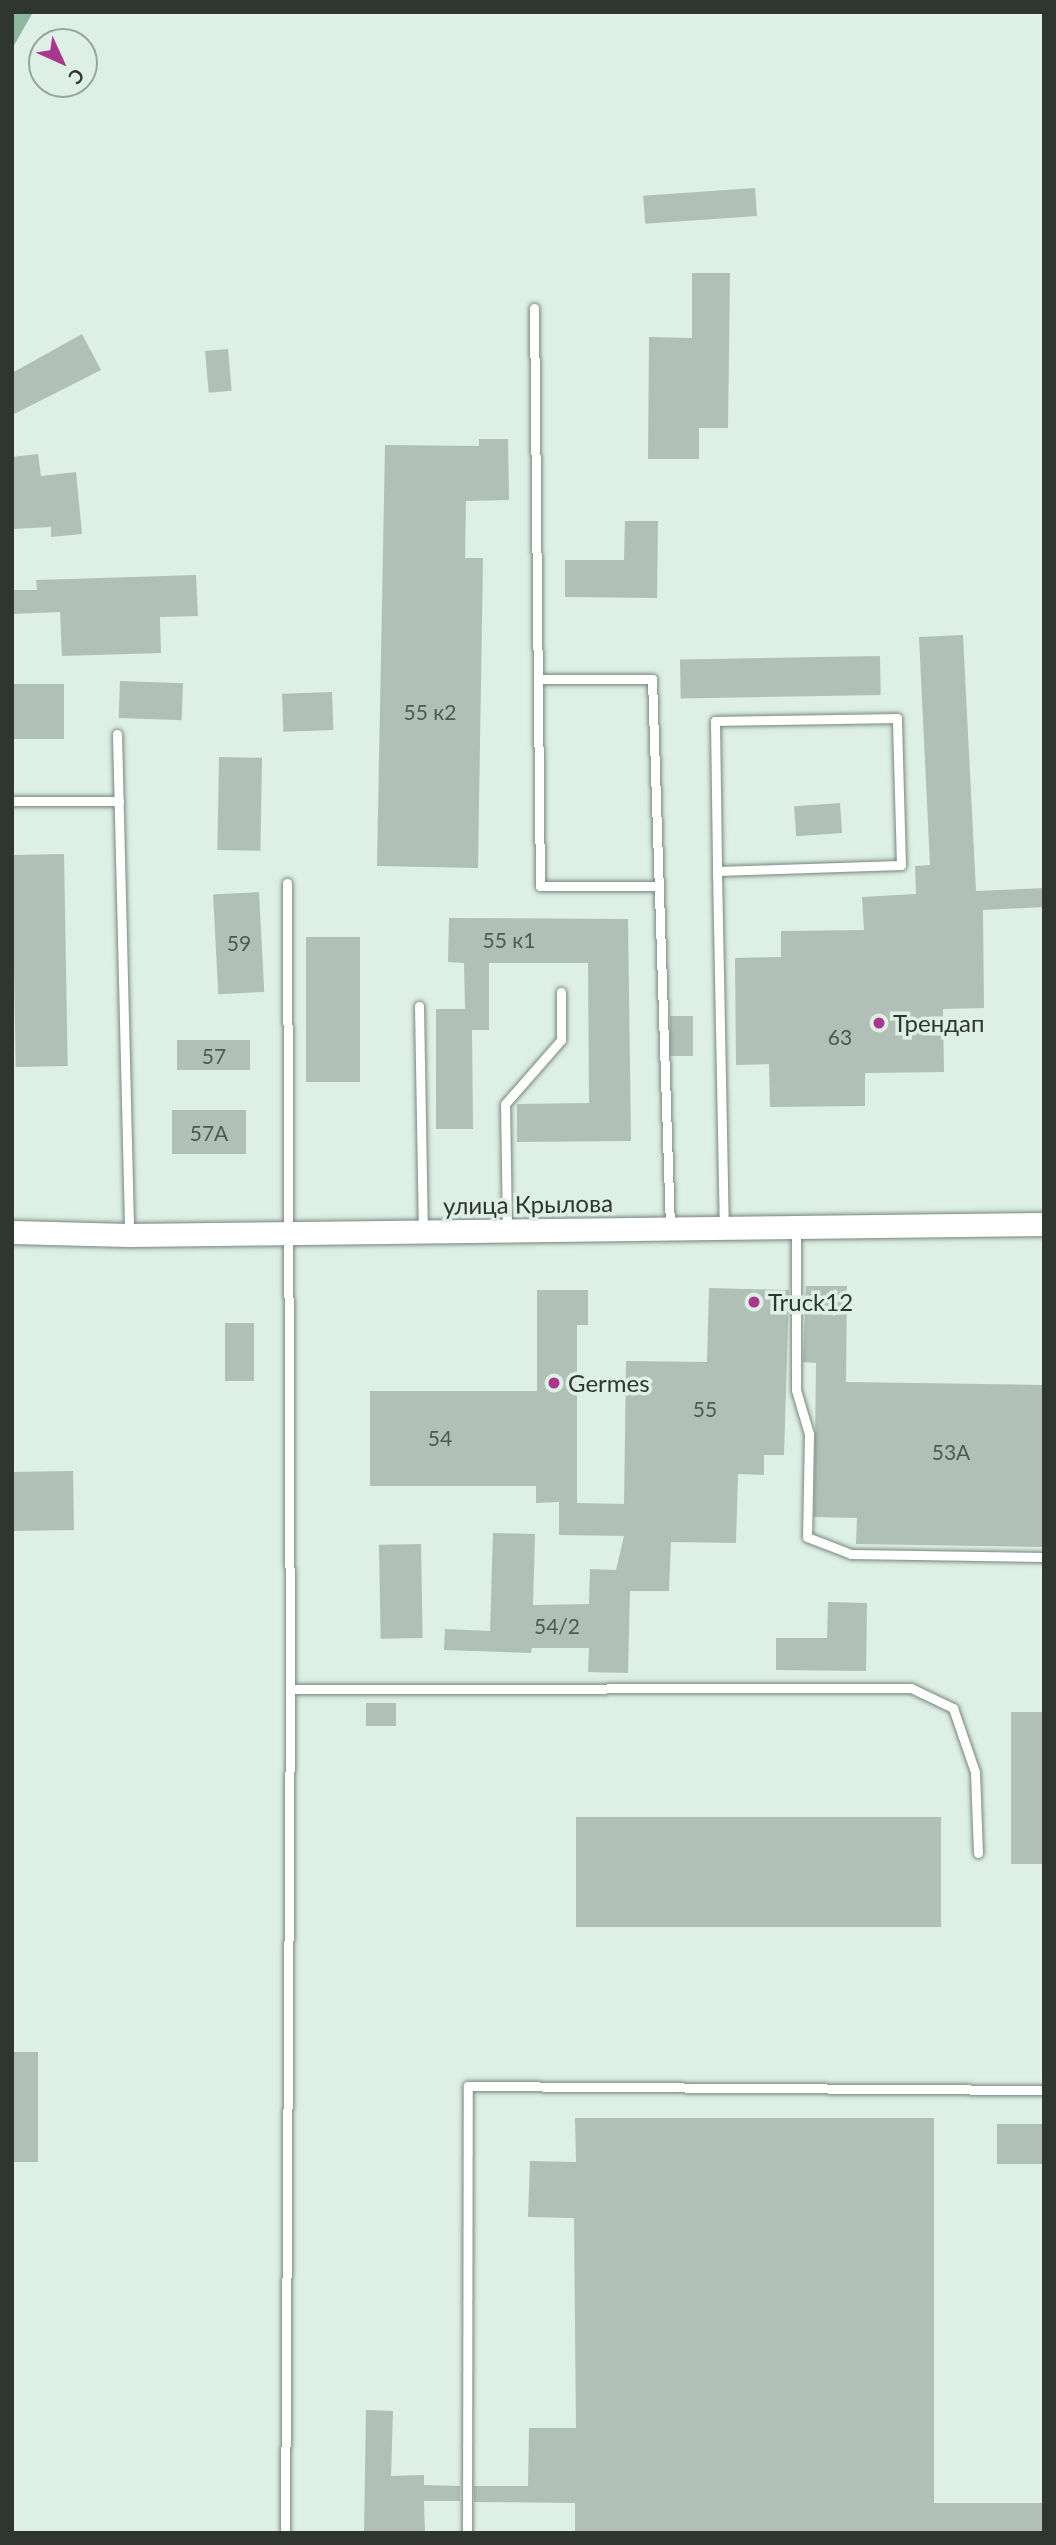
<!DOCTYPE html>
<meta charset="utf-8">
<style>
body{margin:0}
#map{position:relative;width:1056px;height:2545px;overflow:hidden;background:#deefe5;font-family:Lato,sans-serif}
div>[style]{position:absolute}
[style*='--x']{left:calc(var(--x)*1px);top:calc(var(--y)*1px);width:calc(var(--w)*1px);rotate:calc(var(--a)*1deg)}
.water>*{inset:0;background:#8db89f}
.building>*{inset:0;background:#b0c0b7;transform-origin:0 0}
.roads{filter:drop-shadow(0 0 2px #78877e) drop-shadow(0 0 2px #78877e)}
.service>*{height:9px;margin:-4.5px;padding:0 4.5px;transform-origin:4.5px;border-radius:4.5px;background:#fff}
.tertiary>*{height:23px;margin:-11.5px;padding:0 11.5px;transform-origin:11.5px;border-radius:11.5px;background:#fff}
.dots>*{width:19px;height:19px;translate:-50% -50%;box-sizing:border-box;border:4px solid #deefe5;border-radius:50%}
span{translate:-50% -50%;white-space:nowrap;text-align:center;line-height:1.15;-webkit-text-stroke:7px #deefe5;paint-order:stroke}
.number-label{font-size:21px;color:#4f5853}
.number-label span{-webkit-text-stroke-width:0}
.poi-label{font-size:24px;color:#2f3632}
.left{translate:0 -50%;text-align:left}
.street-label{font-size:24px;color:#2f3632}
.frame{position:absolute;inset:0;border:14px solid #2f3632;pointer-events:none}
.north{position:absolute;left:28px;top:28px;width:70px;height:70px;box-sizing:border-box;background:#deefe5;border:2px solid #98a59d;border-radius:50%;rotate:135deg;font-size:19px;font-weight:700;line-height:28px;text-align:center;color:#2f3632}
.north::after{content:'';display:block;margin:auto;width:24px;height:32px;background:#ab368e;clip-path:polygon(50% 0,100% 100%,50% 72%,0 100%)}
</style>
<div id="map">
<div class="water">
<div style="clip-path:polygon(12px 12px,33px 12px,12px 49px)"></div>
</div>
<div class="building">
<div style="left:755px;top:188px;width:28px;height:112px;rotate:86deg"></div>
<div style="clip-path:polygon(692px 273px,730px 273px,728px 428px,699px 428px,699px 459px,648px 459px,649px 337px,692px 338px)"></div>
<div style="clip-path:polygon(82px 334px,101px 370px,12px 415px,12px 373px)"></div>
<div style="left:228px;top:349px;width:42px;height:23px;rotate:85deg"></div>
<div style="clip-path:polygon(479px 439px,508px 439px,509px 500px,466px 501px,465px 558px,483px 558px,478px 868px,377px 866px,385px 445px,479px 446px)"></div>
<div style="clip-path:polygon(38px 454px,41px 476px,76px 472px,82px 534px,51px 537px,51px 527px,12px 529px,12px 457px)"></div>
<div style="clip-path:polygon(625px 521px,658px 521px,657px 598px,565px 597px,565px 560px,624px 560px)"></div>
<div style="clip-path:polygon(196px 575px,198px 616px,160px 617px,161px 653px,62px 656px,60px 612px,12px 614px,12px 590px,37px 590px,36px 580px)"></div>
<div style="clip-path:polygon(963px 635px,976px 891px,1044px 888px,1044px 907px,983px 910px,984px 1008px,943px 1009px,944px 1072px,865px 1073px,865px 1106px,770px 1107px,769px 1064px,736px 1065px,735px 958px,781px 957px,781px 931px,864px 930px,862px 897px,916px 894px,915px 866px,930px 865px,919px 637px)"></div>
<div style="left:880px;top:656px;width:39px;height:200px;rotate:89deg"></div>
<div style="left:120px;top:681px;width:63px;height:37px;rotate:2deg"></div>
<div style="left:12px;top:684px;width:52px;height:55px"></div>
<div style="left:332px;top:692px;width:38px;height:50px;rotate:88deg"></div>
<div style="left:219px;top:757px;width:43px;height:93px;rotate:1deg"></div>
<div style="left:840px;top:803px;width:30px;height:46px;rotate:86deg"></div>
<div style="left:64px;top:854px;width:212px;height:52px;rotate:89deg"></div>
<div style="left:259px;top:892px;width:100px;height:46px;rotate:87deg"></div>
<div style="clip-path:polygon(449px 918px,628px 919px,631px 1141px,517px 1142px,517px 1104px,589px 1103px,588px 963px,489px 963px,489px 1030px,472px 1030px,473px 1129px,436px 1129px,436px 1009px,465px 1009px,464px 963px,448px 962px)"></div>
<div style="left:306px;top:937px;width:54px;height:145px"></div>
<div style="left:670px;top:1016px;width:23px;height:40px"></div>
<div style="left:250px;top:1040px;width:30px;height:73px;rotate:90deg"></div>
<div style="left:246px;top:1110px;width:44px;height:74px;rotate:90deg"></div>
<div style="clip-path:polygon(806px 1286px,847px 1286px,846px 1382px,1044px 1385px,1044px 1547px,856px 1544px,857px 1518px,814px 1517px,816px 1363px,803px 1362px)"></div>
<div style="clip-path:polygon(709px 1288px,789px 1290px,784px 1455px,764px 1455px,764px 1475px,738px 1474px,736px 1543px,671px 1542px,669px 1591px,630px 1591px,628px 1673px,588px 1672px,589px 1648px,532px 1648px,531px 1653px,444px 1650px,445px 1629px,490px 1631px,493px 1533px,535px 1534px,533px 1605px,589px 1604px,590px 1569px,616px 1570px,624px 1536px,559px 1535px,559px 1502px,536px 1503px,536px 1486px,370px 1486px,370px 1391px,537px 1391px,537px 1290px,588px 1290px,588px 1325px,577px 1325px,577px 1503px,624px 1504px,626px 1361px,707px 1362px)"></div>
<div style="left:225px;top:1323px;width:29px;height:58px"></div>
<div style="left:73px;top:1471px;width:59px;height:61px;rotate:89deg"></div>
<div style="left:421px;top:1544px;width:94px;height:42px;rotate:89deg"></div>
<div style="clip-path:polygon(828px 1602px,867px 1603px,866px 1671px,776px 1670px,776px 1638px,827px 1638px)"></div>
<div style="left:396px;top:1703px;width:23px;height:30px;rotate:90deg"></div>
<div style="left:1011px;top:1712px;width:33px;height:152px"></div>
<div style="left:576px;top:1817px;width:365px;height:110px"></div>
<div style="left:12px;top:2052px;width:26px;height:110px"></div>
<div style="clip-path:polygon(575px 2118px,934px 2118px,934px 2503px,1044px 2503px,1044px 2533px,575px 2533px,575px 2503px,474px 2502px,474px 2486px,528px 2486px,529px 2428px,576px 2428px,574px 2218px,528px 2217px,530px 2161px,576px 2162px)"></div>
<div style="left:997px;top:2124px;width:47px;height:40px"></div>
<div style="clip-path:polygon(366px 2410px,393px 2411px,391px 2476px,424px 2475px,424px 2485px,460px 2486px,460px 2501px,424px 2501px,425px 2533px,364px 2533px)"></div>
</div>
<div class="roads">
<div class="service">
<div style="--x:534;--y:308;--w:578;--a:89.41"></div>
<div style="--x:540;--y:886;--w:118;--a:0"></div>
<div style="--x:538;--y:679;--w:114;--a:0"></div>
<div style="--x:652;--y:679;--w:548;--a:88.12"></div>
<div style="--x:117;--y:734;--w:499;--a:88.6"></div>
<div style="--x:12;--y:801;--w:107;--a:0"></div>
<div style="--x:717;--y:871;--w:184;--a:-1.9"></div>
<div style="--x:901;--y:865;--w:147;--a:-91.6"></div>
<div style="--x:897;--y:718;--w:182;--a:179.1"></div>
<div style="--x:715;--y:721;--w:150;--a:89.2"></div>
<div style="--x:717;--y:871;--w:355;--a:88.9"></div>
<div style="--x:287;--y:883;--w:806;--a:89.79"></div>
<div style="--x:290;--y:1689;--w:621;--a:-0.09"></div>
<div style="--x:911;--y:1688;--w:47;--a:25.5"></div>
<div style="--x:953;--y:1708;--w:68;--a:71"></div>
<div style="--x:975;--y:1772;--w:81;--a:87.9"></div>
<div style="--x:419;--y:1006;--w:223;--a:89"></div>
<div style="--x:507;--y:1229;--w:125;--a:-90.9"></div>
<div style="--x:505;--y:1104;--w:85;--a:-48.8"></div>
<div style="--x:561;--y:1040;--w:48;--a:-90"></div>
<div style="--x:796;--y:1229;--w:161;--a:90"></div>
<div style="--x:796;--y:1390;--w:46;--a:73.5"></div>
<div style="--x:809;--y:1434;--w:103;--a:91.1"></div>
<div style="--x:807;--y:1537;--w:47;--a:21.1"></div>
<div style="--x:851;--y:1554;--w:193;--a:0.9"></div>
<div style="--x:285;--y:2533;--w:844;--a:-89.66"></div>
<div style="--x:467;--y:2533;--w:447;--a:-89.9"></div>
<div style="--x:468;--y:2086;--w:576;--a:0.4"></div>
</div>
<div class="tertiary">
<div style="--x:12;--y:1232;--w:117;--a:1.5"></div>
<div style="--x:129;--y:1235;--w:915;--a:-0.69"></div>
</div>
</div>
<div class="dots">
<div style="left:879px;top:1023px;background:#ab368e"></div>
<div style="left:754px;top:1302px;background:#ab368e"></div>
<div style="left:554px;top:1383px;background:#ab368e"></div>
</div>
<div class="number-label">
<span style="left:430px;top:712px">55 к2</span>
<span style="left:509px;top:940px">55 к1</span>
<span style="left:239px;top:943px">59</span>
<span style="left:840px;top:1037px">63</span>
<span style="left:214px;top:1056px">57</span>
<span style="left:209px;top:1133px">57А</span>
<span style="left:705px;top:1409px">55</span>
<span style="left:440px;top:1438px">54</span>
<span style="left:951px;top:1452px">53А</span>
<span style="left:557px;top:1626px">54/2</span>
</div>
<div class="poi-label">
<span class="left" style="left:893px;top:1023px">Трендап</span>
<span class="left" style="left:768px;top:1302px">Truck12</span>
<span class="left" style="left:568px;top:1383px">Germes</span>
</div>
<div class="street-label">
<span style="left:528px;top:1204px;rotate:-1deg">улица Крылова</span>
</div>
<div class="frame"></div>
<div class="north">С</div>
</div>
